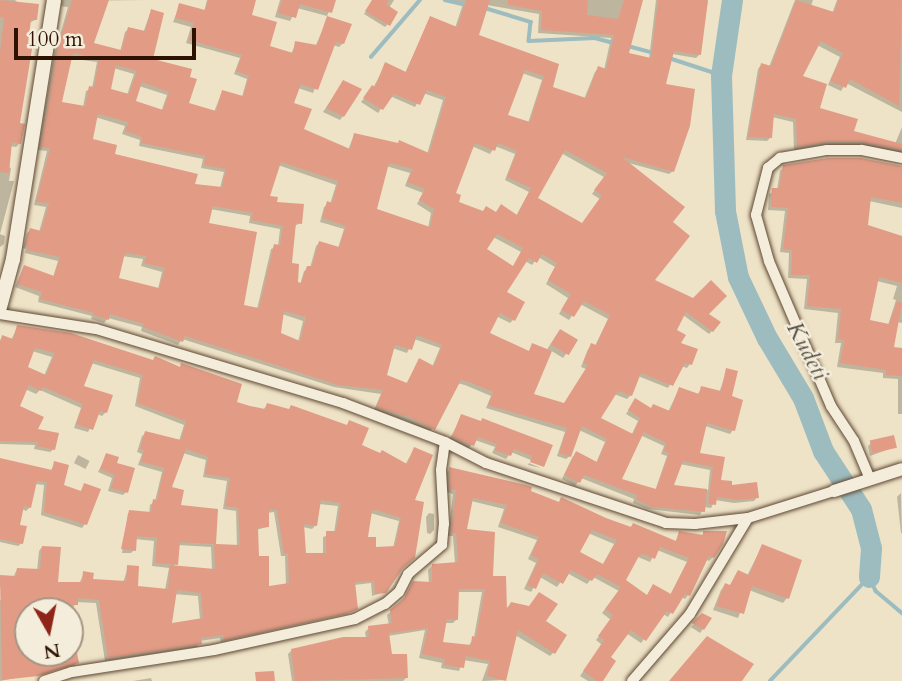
<!DOCTYPE html>
<style>
body{margin:0}
#map{position:relative;width:902px;height:681px;overflow:hidden;background:#eee3c7;font-family:Cardo,serif}
div>[style]{position:absolute}
[style*='--x']{left:calc(var(--x)*1px);top:calc(var(--y)*1px);width:calc(var(--w)*1px);rotate:calc(var(--a)*1deg)}
.shadow>*{inset:0;background:#0003;transform-origin:0 0}
.stream>*{height:3.5px;margin:-1.75px;padding:0 1.75px;transform-origin:1.75px;border-radius:1.75px;background:#9dbcbf}
.river>*{height:21px;margin:-10.5px;padding:0 10.5px;transform-origin:10.5px;border-radius:10.5px;background:#9dbcbf}
.building>*{inset:0;background:#e29c86;transform-origin:0 0}
.roads{filter:drop-shadow(0 0 2px #5e4632) drop-shadow(0 0 2px #5e4632)}
.minor>*{height:10px;margin:-5px;padding:0 5px;transform-origin:5px;border-radius:5px;background:#f4eddb}
.tertiary>*{height:12px;margin:-6px;padding:0 6px;transform-origin:6px;border-radius:6px;background:#f4eddb}
.secondary>*{height:14px;margin:-7px;padding:0 7px;transform-origin:7px;border-radius:7px;background:#f4eddb}
span{translate:-50% -50%;white-space:nowrap;text-align:center;line-height:1.15;-webkit-text-stroke:5px #f4eddb;paint-order:stroke}
.water-label{font-size:23px;color:#554e44;font-style:italic}
.north{position:absolute;left:14px;top:597px;width:70px;height:70px;box-sizing:border-box;background:#f4eddb;border:2px solid #a59584;border-radius:50%;rotate:171deg;font-size:19px;font-weight:700;line-height:28px;text-align:center;color:#2e1201}
.north::after{content:'';display:block;margin:auto;width:24px;height:32px;background:#8f2418;clip-path:polygon(50% 0,100% 100%,50% 72%,0 100%)}
.scale{position:absolute;left:14px;top:28px;width:182px;height:32px;box-sizing:border-box;border:4px solid #2e1201;border-top:0;padding-left:9px;font-size:21px;line-height:24px;white-space:nowrap;color:#2e1201;-webkit-text-stroke:5px #f4eddb;paint-order:stroke}
</style>
<div id="map">
<div class="shadow">
<div style="clip-path:polygon(0 0,15px 0,35px 20px,29px 23px,18px 125px,20px 143px,16px 147px,10px 146px,8px 167px,11px 168px,9px 181px,14px 181px,0 234px,5px 236px,4px 244px,0 247px)"></div>
<div style="clip-path:polygon(evenodd,61px 0,107px 0,91px 45px,120px 52px,125px 32px,129px 29px,143px 33px,151px 11px,150px 60px,187px 104px,214px 112px,222px 92px,242px 97px,247px 79px,234px 74px,240px 58px,186px 43px,191px 27px,173px 22px,180px 5px,204px 12px,207px 0,246px 0,249px 16px,268px 47px,291px 54px,296px 43px,315px 47px,328px 18px,343px 43px,339px 47px,333px 45px,313px 93px,298px 88px,292px 104px,302px 130px,348px 150px,354px 135px,427px 154px,443px 100px,423px 93px,415px 107px,390px 96px,378px 113px,361px 102px,373px 88px,386px 64px,405px 73px,430px 18px,455px 28px,463px 4px,452px 0,642px 0,627px 54px,649px 59px,656px 0,708px 0,700px 54px,696px 58px,672px 54px,664px 86px,673px 171px,669px 174px,625px 162px,670px 222px,653px 281px,707px 314px,712px 331px,709px 334px,683px 315px,675px 331px,678px 344px,690px 364px,687px 368px,681px 366px,668px 388px,638px 376px,631px 395px,627px 399px,614px 394px,599px 418px,631px 436px,638px 421px,626px 414px,635px 400px,650px 409px,668px 412px,679px 389px,697px 395px,702px 388px,719px 393px,727px 370px,733px 430px,730px 434px,705px 426px,698px 454px,723px 459px,719px 481px,757px 497px,754px 501px,734px 503px,715px 500px,711px 508px,704px 507px,700px 515px,648px 509px,633px 503px,634px 499px,581px 478px,575px 486px,562px 479px,573px 456px,596px 463px,605px 442px,579px 430px,570px 456px,566px 459px,557px 456px,565px 432px,486px 408px,491px 396px,465px 385px,457px 383px,430px 432px,405px 420px,374px 410px,381px 394px,334px 387px,182px 339px,178px 345px,141px 331px,142px 327px,108px 318px,104px 323px,91px 319px,92px 316px,38px 302px,39px 296px,15px 287px,24px 267px,53px 277px,58px 261px,25px 253px,26px 249px,23px 248px,27px 233px,30px 230px,39px 232px,46px 207px,34px 205px,47px 151px,38px 150px,43px 119px,54px 56px,68px 7px,61px 6px,61px 0,487px 5px,539px 14px,538px 33px,611px 38px,604px 70px,599px 68px,595px 72px,584px 99px,550px 88px,557px 65px,476px 36px,487px 5px,61px 0,68px 58px,97px 62px,92px 88px,86px 91px,83px 107px,60px 103px,68px 58px,61px 0,113px 68px,134px 74px,127px 95px,109px 91px,113px 68px,61px 0,522px 73px,542px 80px,528px 123px,506px 116px,522px 73px,61px 0,139px 86px,167px 95px,161px 112px,134px 102px,139px 86px,61px 0,95px 117px,125px 126px,122px 134px,140px 140px,139px 146px,203px 159px,201px 168px,224px 172px,220px 188px,193px 186px,113px 155px,91px 141px,95px 117px,61px 0,472px 146px,490px 154px,495px 146px,515px 154px,505px 180px,529px 192px,516px 216px,482px 212px,457px 203px,453px 194px,472px 146px,61px 0,561px 153px,604px 177px,592px 194px,600px 199px,582px 225px,536px 198px,561px 153px,61px 0,278px 165px,336px 185px,330px 204px,324px 207px,320px 222px,344px 229px,338px 248px,319px 243px,316px 246px,310px 268px,304px 271px,300px 285px,296px 284px,290px 264px,294px 226px,301px 223px,268px 197px,278px 165px,61px 0,386px 166px,410px 173px,405px 186px,423px 193px,417px 204px,431px 213px,428px 228px,374px 210px,386px 166px,61px 0,210px 209px,250px 216px,249px 223px,280px 229px,278px 246px,271px 249px,257px 309px,242px 306px,207px 225px,210px 209px,61px 0,493px 237px,521px 252px,513px 267px,484px 250px,493px 237px,61px 0,122px 256px,143px 259px,141px 266px,162px 272px,158px 289px,117px 279px,122px 256px,61px 0,538px 257px,555px 267px,546px 284px,568px 298px,559px 314px,569px 320px,580px 304px,608px 319px,595px 346px,588px 349px,581px 367px,586px 369px,563px 405px,532px 395px,550px 350px,563px 358px,576px 341px,557px 334px,546px 351px,533px 345px,528px 352px,488px 334px,496px 316px,510px 323px,513px 320px,504px 293px,525px 261px,532px 265px,538px 257px,61px 0,282px 314px,303px 321px,298px 342px,279px 334px,282px 314px,61px 0,414px 339px,440px 348px,432px 367px,420px 360px,406px 384px,385px 376px,392px 348px,407px 353px,414px 339px,61px 0,640px 435px,664px 446px,661px 454px,667px 456px,655px 491px,620px 480px,640px 435px,61px 0,680px 464px,710px 470px,708px 490px,672px 487px,680px 464px)"></div>
<div style="clip-path:polygon(280px 0,334px 0,327px 16px,297px 8px,290px 21px,275px 17px)"></div>
<div style="clip-path:polygon(373px 0,394px 0,389px 8px,388px 24px,385px 27px,364px 14px)"></div>
<div style="clip-path:polygon(795px 0,813px 0,811px 6px,832px 14px,837px 0,902px 0,902px 112px,846px 83px,841px 91px,828px 85px,840px 57px,817px 45px,800px 78px,817px 109px,852px 132px,895px 144px,902px 127px,902px 156px,859px 145px,822px 145px,794px 150px,793px 122px,772px 117px,770px 138px,767px 141px,746px 140px,758px 69px,761px 65px,769px 67px)"></div>
<div style="clip-path:polygon(332px 99px,343px 116px,340px 120px,323px 112px)"></div>
<div style="clip-path:polygon(evenodd,784px 167px,902px 167px,902px 208px,869px 201px,866px 226px,902px 249px,902px 323px,897px 322px,892px 349px,902px 351px,902px 414px,898px 414px,898px 379px,883px 378px,883px 373px,837px 367px,841px 343px,835px 343px,838px 313px,804px 309px,807px 279px,788px 278px,789px 253px,780px 252px,785px 211px,768px 210px,769px 194px,777px 190px,780px 171px,784px 167px,877px 281px,897px 286px,893px 299px,896px 300px,888px 325px,868px 321px,877px 281px)"></div>
<div style="clip-path:polygon(evenodd,18px 326px,179px 368px,182px 365px,235px 403px,263px 410px,267px 405px,346px 426px,350px 422px,360px 446px,405px 465px,414px 449px,413px 501px,400px 569px,385px 592px,372px 596px,371px 583px,354px 585px,356px 608px,347px 614px,221px 642px,220px 638px,200px 641px,197px 647px,105px 661px,96px 603px,76px 602px,73px 608px,28px 611px,28px 653px,70px 653px,70px 632px,75px 631px,77px 662px,74px 666px,0 681px,0 600px,37px 601px,37px 595px,0 587px,0 577px,13px 578px,17px 569px,37px 571px,39px 551px,42px 547px,57px 583px,79px 584px,84px 573px,91px 580px,123px 583px,128px 567px,136px 588px,165px 590px,169px 568px,152px 566px,154px 541px,135px 539px,134px 550px,131px 553px,122px 553px,128px 513px,149px 514px,150px 505px,155px 501px,162px 472px,138px 465px,142px 454px,137px 452px,142px 436px,146px 433px,179px 441px,184px 425px,135px 406px,140px 378px,91px 363px,81px 387px,106px 412px,102px 416px,97px 414px,88px 432px,74px 428px,81px 408px,40px 390px,36px 394px,25px 389px,18px 407px,54px 449px,50px 452px,34px 449px,35px 445px,0 444px,0 340px,3px 337px,11px 340px,18px 326px,32px 351px,52px 357px,44px 376px,26px 368px,32px 351px,18px 326px,183px 453px,206px 460px,203px 477px,227px 481px,223px 509px,236px 511px,237px 547px,214px 546px,217px 511px,179px 506px,170px 489px,183px 453px,18px 326px,319px 504px,338px 506px,334px 533px,323px 537px,323px 555px,304px 555px,303px 527px,312px 529px,316px 525px,319px 504px,18px 326px,274px 512px,281px 556px,285px 556px,286px 586px,267px 588px,257px 558px,256px 530px,267px 527px,267px 513px,274px 512px,18px 326px,370px 513px,399px 521px,393px 548px,374px 549px,365px 538px,370px 513px,18px 326px,178px 545px,211px 547px,212px 570px,174px 567px,178px 545px,18px 326px,174px 594px,198px 596px,200px 620px,170px 625px,174px 594px)"></div>
<div style="clip-path:polygon(462px 416px,551px 446px,543px 465px,511px 452px,506px 459px,492px 453px,495px 447px,475px 440px,469px 448px,449px 440px)"></div>
<div style="clip-path:polygon(871px 443px,895px 447px,870px 456px,868px 446px)"></div>
<div style="left:78px;top:455px;width:13px;height:9px;rotate:27deg"></div>
<div style="clip-path:polygon(107px 455px,114px 464px,126px 492px,123px 495px,108px 491px,112px 478px,98px 472px)"></div>
<div style="clip-path:polygon(0 460px,50px 472px,55px 463px,62px 487px,80px 492px,85px 485px,85px 524px,82px 528px,41px 515px,44px 485px,35px 484px,30px 507px,26px 511px,22px 509px,18px 526px,22px 543px,18px 546px,0 542px)"></div>
<div style="clip-path:polygon(529px 463px,541px 468px,528px 465px)"></div>
<div style="clip-path:polygon(evenodd,450px 469px,558px 503px,561px 500px,629px 528px,633px 525px,675px 542px,680px 533px,701px 536px,704px 533px,713px 557px,709px 561px,705px 559px,688px 595px,685px 599px,681px 597px,668px 617px,663px 614px,641px 643px,626px 633px,609px 658px,601px 681px,588px 681px,580px 676px,602px 645px,596px 640px,611px 620px,602px 613px,619px 591px,593px 577px,587px 584px,567px 573px,557px 587px,540px 577px,531px 592px,524px 589px,536px 563px,528px 559px,537px 540px,498px 527px,504px 509px,471px 501px,465px 530px,505px 610px,511px 603px,543px 622px,554px 652px,550px 656px,515px 635px,504px 680px,482px 681px,488px 664px,463px 660px,459px 671px,441px 668px,442px 663px,419px 658px,425px 630px,388px 636px,390px 656px,406px 678px,403px 681px,292px 681px,288px 654px,292px 650px,366px 638px,365px 632px,369px 628px,389px 625px,387px 615px,402px 602px,414px 583px,429px 584px,428px 570px,432px 566px,455px 564px,453px 536px,448px 536px,453px 494px,447px 492px,446px 473px,450px 469px,588px 533px,614px 544px,602px 566px,578px 552px,588px 533px,450px 469px,657px 550px,687px 562px,670px 595px,650px 590px,646px 597px,624px 580px,638px 557px,650px 562px,657px 550px,450px 469px,458px 592px,482px 592px,474px 637px,468px 647px,440px 643px,445px 623px,453px 623px,457px 619px,458px 592px)"></div>
<div style="clip-path:polygon(901px 493px,902px 533px,901px 533px,897px 497px)"></div>
<div style="clip-path:polygon(429px 513px,434px 514px,434px 530px,430px 534px,427px 533px,426px 517px)"></div>
<div style="clip-path:polygon(762px 546px,787px 598px,783px 603px,749px 590px,738px 618px,713px 610px,721px 590px,725px 585px,729px 587px,738px 572px,747px 576px)"></div>
<div style="clip-path:polygon(703px 615px,703px 629px,700px 633px,691px 627px)"></div>
<div style="clip-path:polygon(151px 678px,152px 681px,133px 681px)"></div>
</div>
<div class="stream">
<div style="--x:445;--y:0;--w:23;--a:13"></div>
<div style="--x:485;--y:8;--w:48;--a:16.9"></div>
<div style="--x:531;--y:22;--w:19;--a:96"></div>
<div style="--x:529;--y:41;--w:66;--a:-2.6"></div>
<div style="--x:595;--y:38;--w:20;--a:15"></div>
<div style="--x:628;--y:46;--w:28;--a:15"></div>
<div style="--x:371;--y:57;--w:75;--a:-49.3"></div>
<div style="--x:669;--y:58;--w:55;--a:18.1"></div>
<div style="--x:770;--y:681;--w:144;--a:-46.4"></div>
<div style="--x:869;--y:577;--w:16;--a:63"></div>
<div style="--x:876;--y:591;--w:34;--a:40"></div>
</div>
<div class="river">
<div style="--x:732;--y:0;--w:76;--a:98.3"></div>
<div style="--x:721;--y:75;--w:136;--a:88.3"></div>
<div style="--x:725;--y:211;--w:67;--a:78.9"></div>
<div style="--x:738;--y:277;--w:68;--a:64.6"></div>
<div style="--x:767;--y:338;--w:70;--a:59"></div>
<div style="--x:803;--y:398;--w:57;--a:69.3"></div>
<div style="--x:823;--y:451;--w:69;--a:56.8"></div>
<div style="--x:861;--y:509;--w:40;--a:75.6"></div>
<div style="--x:871;--y:548;--w:29;--a:94"></div>
</div>
<div class="building">
<div style="clip-path:polygon(0 0,39px 4px,37px 20px,31px 20px,28px 43px,33px 43px,20px 123px,25px 124px,21px 144px,12px 142px,9px 173px,0 172px,0 52px,4px 18px,0 17px)"></div>
<div style="clip-path:polygon(evenodd,72px 0,109px 0,94px 43px,121px 50px,128px 27px,145px 31px,151px 9px,164px 13px,153px 59px,192px 69px,190px 77px,197px 79px,189px 103px,216px 111px,222px 90px,243px 96px,249px 76px,236px 71px,242px 55px,189px 40px,194px 23px,175px 18px,179px 3px,205px 10px,208px 0,256px 0,252px 15px,277px 22px,270px 46px,293px 53px,295px 41px,317px 45px,327px 16px,352px 24px,344px 44px,336px 42px,318px 90px,301px 84px,294px 103px,312px 109px,304px 129px,350px 149px,354px 133px,398px 143px,399px 140px,429px 153px,446px 97px,427px 90px,420px 105px,394px 94px,383px 110px,363px 98px,372px 85px,375px 87px,385px 62px,406px 72px,430px 16px,457px 27px,466px 0,490px 0,479px 35px,559px 64px,553px 87px,586px 98px,598px 66px,606px 69px,614px 35px,541px 30px,542px 11px,508px 5px,508px 0,588px 0,587px 15px,618px 19px,624px 0,643px 0,629px 53px,651px 58px,658px 0,708px 0,701px 55px,674px 51px,666px 84px,695px 89px,690px 126px,674px 172px,622px 157px,685px 207px,673px 222px,690px 236px,655px 280px,693px 298px,711px 280px,727px 296px,709px 314px,721px 322px,713px 332px,686px 312px,677px 330px,686px 335px,681px 343px,698px 349px,692px 365px,685px 363px,673px 386px,641px 373px,632px 396px,618px 391px,601px 418px,633px 434px,640px 418px,628px 410px,635px 398px,651px 408px,653px 404px,670px 411px,679px 387px,699px 394px,701px 386px,721px 391px,726px 368px,738px 371px,732px 396px,743px 400px,735px 431px,707px 423px,700px 453px,725px 457px,721px 480px,732px 481px,732px 485px,757px 482px,759px 498px,738px 500px,717px 497px,716px 505px,708px 504px,713px 467px,683px 461px,674px 485px,707px 489px,705px 512px,652px 507px,636px 499px,637px 495px,584px 475px,580px 483px,564px 475px,576px 451px,597px 462px,607px 439px,582px 426px,571px 457px,559px 453px,567px 428px,488px 405px,493px 392px,469px 382px,461px 380px,435px 430px,409px 417px,376px 407px,383px 390px,338px 385px,185px 336px,183px 342px,143px 327px,144px 324px,110px 314px,109px 320px,93px 315px,94px 313px,40px 299px,42px 292px,17px 284px,24px 265px,54px 276px,60px 257px,27px 250px,28px 246px,25px 245px,30px 228px,41px 231px,49px 203px,36px 202px,50px 148px,41px 147px,57px 51px,72px 0,73px 53px,99px 59px,94px 87px,89px 86px,85px 106px,62px 102px,73px 53px,72px 0,116px 65px,137px 71px,129px 94px,111px 89px,116px 65px,72px 0,525px 70px,544px 76px,530px 122px,508px 115px,525px 70px,72px 0,142px 82px,169px 92px,163px 110px,136px 101px,142px 82px,72px 0,98px 114px,128px 122px,125px 131px,142px 137px,141px 143px,205px 156px,204px 165px,226px 169px,222px 187px,195px 184px,198px 174px,115px 154px,117px 145px,93px 139px,98px 114px,72px 0,475px 143px,495px 151px,498px 143px,517px 151px,507px 177px,531px 188px,517px 215px,501px 204px,496px 212px,486px 206px,483px 211px,459px 202px,461px 195px,456px 193px,475px 143px,72px 0,565px 150px,607px 173px,594px 190px,602px 195px,582px 223px,538px 198px,565px 150px,72px 0,281px 162px,338px 181px,332px 203px,327px 201px,322px 218px,346px 226px,339px 247px,319px 241px,312px 266px,307px 266px,301px 283px,298px 282px,299px 264px,292px 263px,296px 223px,302px 224px,304px 204px,277px 202px,278px 197px,270px 196px,281px 162px,72px 0,389px 163px,413px 169px,407px 182px,425px 189px,419px 200px,434px 209px,430px 227px,377px 209px,389px 163px,72px 0,213px 206px,253px 213px,251px 220px,283px 226px,280px 245px,274px 244px,259px 308px,244px 305px,257px 232px,209px 223px,213px 206px,72px 0,497px 234px,523px 248px,513px 266px,487px 249px,497px 234px,72px 0,125px 253px,146px 256px,144px 263px,165px 268px,159px 288px,119px 278px,125px 253px,72px 0,542px 254px,557px 263px,548px 280px,571px 294px,561px 310px,574px 317px,584px 301px,610px 315px,596px 345px,591px 343px,583px 363px,588px 365px,564px 403px,534px 394px,552px 351px,532px 343px,529px 351px,490px 333px,500px 313px,515px 321px,525px 302px,507px 292px,529px 258px,537px 263px,542px 254px,72px 0,284px 311px,306px 317px,300px 341px,281px 333px,284px 311px,72px 0,417px 335px,442px 345px,434px 366px,419px 358px,407px 383px,387px 375px,395px 345px,412px 350px,417px 335px,72px 0,644px 432px,666px 443px,664px 451px,669px 453px,656px 489px,622px 479px,644px 432px)"></div>
<div style="clip-path:polygon(282px 0,336px 0,332px 13px,300px 4px,296px 18px,278px 13px)"></div>
<div style="clip-path:polygon(372px 0,389px 0,386px 4px,398px 12px,390px 26px,365px 11px)"></div>
<div style="clip-path:polygon(796px 0,834px 12px,838px 0,902px 0,899px 106px,850px 79px,846px 88px,830px 81px,843px 53px,821px 41px,803px 76px,827px 84px,820px 108px,858px 119px,854px 131px,902px 144px,902px 150px,862px 142px,827px 142px,797px 147px,796px 119px,774px 114px,772px 138px,748px 137px,761px 63px,771px 66px)"></div>
<div style="clip-path:polygon(343px 80px,362px 89px,344px 117px,326px 108px)"></div>
<div style="clip-path:polygon(828px 158px,861px 158px,902px 166px,902px 203px,871px 197px,868px 225px,902px 236px,902px 283px,879px 277px,870px 320px,889px 324px,897px 301px,902px 303px,894px 347px,902px 348px,902px 376px,886px 375px,886px 370px,840px 363px,844px 340px,838px 339px,841px 309px,807px 306px,810px 275px,791px 275px,792px 250px,783px 249px,788px 208px,771px 207px,772px 188px,779px 188px,783px 165px)"></div>
<div style="clip-path:polygon(evenodd,17px 325px,71px 333px,153px 360px,155px 356px,180px 367px,181px 363px,242px 384px,237px 402px,250px 406px,265px 409px,267px 403px,289px 409px,291px 405px,347px 425px,349px 420px,369px 428px,362px 445px,380px 453px,382px 450px,407px 464px,414px 447px,433px 455px,415px 500px,424px 502px,415px 558px,403px 568px,386px 593px,375px 594px,374px 581px,355px 582px,358px 609px,352px 612px,224px 640px,223px 635px,201px 638px,202px 644px,108px 658px,99px 600px,78px 598px,78px 605px,56px 605px,56px 610px,28px 610px,28px 653px,77px 653px,79px 663px,38px 676px,2px 680px,0 575px,16px 576px,17px 568px,40px 569px,42px 546px,61px 547px,58px 582px,82px 582px,83px 571px,94px 573px,93px 579px,126px 581px,127px 565px,139px 566px,138px 586px,168px 589px,170px 565px,215px 569px,214px 544px,180px 542px,178px 565px,155px 563px,157px 538px,137px 536px,136px 551px,121px 549px,129px 510px,151px 512px,153px 499px,157px 500px,164px 468px,141px 462px,144px 450px,140px 449px,145px 431px,181px 440px,186px 421px,137px 403px,143px 375px,94px 360px,84px 386px,113px 395px,107px 413px,100px 411px,93px 430px,76px 424px,83px 404px,43px 387px,41px 391px,29px 385px,20px 406px,44px 417px,38px 429px,59px 433px,55px 450px,37px 446px,38px 442px,0 441px,0 342px,2px 335px,13px 339px,17px 325px,35px 348px,55px 353px,46px 375px,28px 367px,35px 348px,17px 325px,186px 449px,208px 457px,205px 474px,230px 478px,225px 506px,238px 508px,240px 545px,216px 544px,218px 509px,181px 505px,184px 490px,172px 487px,186px 449px,17px 325px,321px 500px,341px 503px,336px 531px,326px 531px,326px 553px,306px 553px,304px 524px,317px 526px,321px 500px,17px 325px,269px 510px,277px 510px,284px 554px,288px 553px,289px 583px,269px 586px,269px 556px,259px 556px,258px 528px,269px 527px,269px 510px,17px 325px,377px 510px,401px 518px,395px 546px,376px 547px,376px 537px,368px 537px,372px 511px,377px 510px,17px 325px,177px 590px,201px 593px,203px 618px,172px 623px,177px 590px)"></div>
<div style="left:560px;top:329px;width:21px;height:18px;rotate:31deg"></div>
<div style="clip-path:polygon(461px 414px,481px 421px,482px 418px,553px 445px,544px 467px,530px 462px,532px 456px,514px 449px,511px 456px,495px 450px,497px 444px,478px 437px,474px 446px,452px 437px)"></div>
<div style="left:894px;top:435px;width:13px;height:25px;rotate:77deg"></div>
<div style="clip-path:polygon(106px 453px,119px 457px,117px 463px,135px 468px,128px 493px,111px 488px,115px 475px,100px 469px)"></div>
<div style="clip-path:polygon(0 458px,52px 470px,54px 461px,69px 465px,64px 485px,81px 491px,84px 483px,101px 489px,87px 525px,44px 512px,47px 482px,37px 481px,31px 508px,24px 506px,20px 525px,27px 526px,23px 544px,0 539px)"></div>
<div style="clip-path:polygon(evenodd,449px 467px,526px 485px,532px 487px,531px 491px,559px 502px,561px 497px,606px 518px,631px 527px,633px 523px,676px 541px,679px 531px,703px 535px,703px 531px,727px 531px,723px 544px,714px 558px,709px 556px,690px 596px,685px 594px,673px 614px,667px 611px,646px 641px,631px 630px,611px 657px,616px 661px,603px 681px,597px 681px,583px 671px,604px 640px,598px 636px,613px 615px,605px 609px,621px 587px,597px 574px,592px 581px,571px 570px,563px 584px,543px 573px,536px 589px,527px 585px,539px 559px,531px 555px,539px 537px,501px 523px,507px 505px,473px 498px,467px 529px,495px 532px,493px 576px,506px 576px,507px 610px,511px 602px,529px 606px,539px 592px,558px 604px,546px 621px,567px 635px,555px 654px,518px 630px,506px 681px,487px 676px,490px 661px,466px 656px,464px 668px,444px 665px,445px 659px,422px 654px,428px 628px,389px 633px,392px 654px,407px 654px,408px 678px,295px 681px,291px 649px,343px 637px,369px 637px,368px 626px,392px 623px,390px 610px,404px 598px,413px 581px,432px 582px,432px 564px,458px 562px,456px 533px,451px 533px,456px 490px,450px 489px,449px 467px,592px 530px,617px 540px,603px 564px,580px 552px,592px 530px,449px 467px,660px 547px,689px 558px,671px 594px,653px 584px,647px 595px,626px 580px,639px 556px,643px 554px,655px 559px,660px 547px,449px 467px,459px 589px,485px 589px,476px 637px,472px 636px,471px 645px,443px 642px,447px 619px,458px 620px,459px 589px)"></div>
<div style="clip-path:polygon(762px 544px,802px 560px,789px 599px,752px 586px,744px 614px,716px 606px,725px 583px,730px 585px,738px 570px,749px 575px)"></div>
<div style="clip-path:polygon(702px 613px,712px 618px,704px 630px,692px 623px)"></div>
<div style="clip-path:polygon(707px 636px,754px 664px,742px 681px,669px 681px)"></div>
<div style="clip-path:polygon(274px 671px,275px 681px,256px 681px,255px 672px)"></div>
</div>
<div class="roads">
<div class="minor">
<div style="--x:0;--y:314;--w:97;--a:8.9"></div>
<div style="--x:96;--y:329;--w:258;--a:16.7"></div>
<div style="--x:343;--y:403;--w:109;--a:20.9"></div>
<div style="--x:445;--y:442;--w:46;--a:27.1"></div>
<div style="--x:486;--y:463;--w:190;--a:18.4"></div>
<div style="--x:666;--y:523;--w:29;--a:2"></div>
<div style="--x:695;--y:524;--w:53;--a:-6.5"></div>
<div style="--x:748;--y:518;--w:90;--a:-17.4"></div>
<div style="--x:870;--y:479;--w:41;--a:-112.8"></div>
<div style="--x:854;--y:441;--w:42;--a:-123.3"></div>
<div style="--x:831;--y:406;--w:158;--a:-113.2"></div>
<div style="--x:769;--y:261;--w:48;--a:-105.8"></div>
<div style="--x:756;--y:215;--w:49;--a:-75.7"></div>
<div style="--x:768;--y:168;--w:16;--a:-40"></div>
<div style="--x:780;--y:158;--w:48;--a:-9.7"></div>
<div style="--x:827;--y:150;--w:35;--a:0"></div>
<div style="--x:862;--y:150;--w:41;--a:11.3"></div>
<div style="--x:44;--y:681;--w:29;--a:-18"></div>
<div style="--x:72;--y:672;--w:144;--a:-8.8"></div>
<div style="--x:214;--y:650;--w:144;--a:-12.4"></div>
<div style="--x:355;--y:619;--w:34;--a:-27"></div>
<div style="--x:385;--y:604;--w:18;--a:-41"></div>
<div style="--x:399;--y:592;--w:20;--a:-63"></div>
<div style="--x:408;--y:574;--w:45;--a:-40.5"></div>
<div style="--x:442;--y:545;--w:21;--a:-85"></div>
<div style="--x:444;--y:524;--w:54;--a:-93.2"></div>
<div style="--x:441;--y:470;--w:28;--a:-82"></div>
<div style="--x:632;--y:681;--w:89;--a:-49.1"></div>
<div style="--x:690;--y:614;--w:112;--a:-58.9"></div>
</div>
<div class="tertiary">
<div style="--x:834;--y:491;--w:71;--a:-17.9"></div>
</div>
<div class="secondary">
<div style="--x:0;--y:307;--w:50;--a:-74.8"></div>
<div style="--x:13;--y:259;--w:262;--a:-81"></div>
</div>
</div>
<div class="water-label">
<span style="left:807px;top:351px;rotate:62deg">Kudeti</span>
</div>
<div class="north">N</div>
<div class="scale">100 m</div>
</div>
